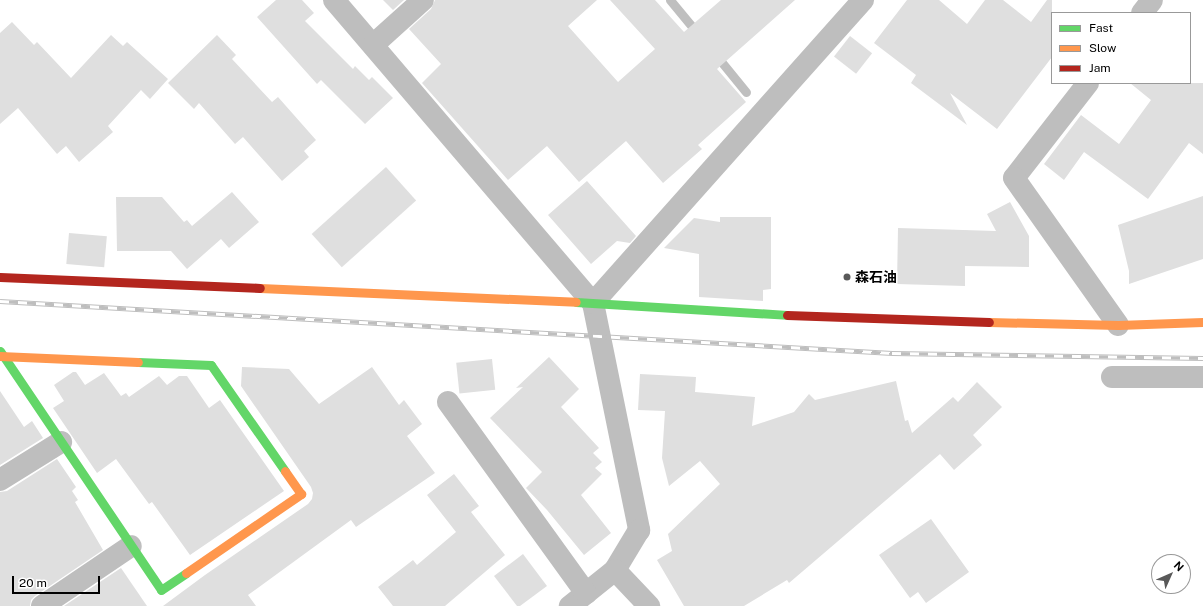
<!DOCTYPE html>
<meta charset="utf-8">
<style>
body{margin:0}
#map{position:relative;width:1203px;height:606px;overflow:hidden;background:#fff;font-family:"Public Sans","Noto Sans JP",sans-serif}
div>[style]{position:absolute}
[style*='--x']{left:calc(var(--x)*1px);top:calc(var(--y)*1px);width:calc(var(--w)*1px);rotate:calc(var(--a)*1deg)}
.stream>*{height:9px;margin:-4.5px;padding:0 4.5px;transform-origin:4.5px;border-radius:4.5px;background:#bfbfbf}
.building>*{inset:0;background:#dfdfdf;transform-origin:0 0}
.street>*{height:22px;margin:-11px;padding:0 11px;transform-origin:11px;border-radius:11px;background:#bebebe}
.fast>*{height:9px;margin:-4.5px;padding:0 4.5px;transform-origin:4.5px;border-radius:4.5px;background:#63d668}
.slow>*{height:9px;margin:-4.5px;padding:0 4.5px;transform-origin:4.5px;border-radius:4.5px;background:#ff974d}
.jam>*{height:9px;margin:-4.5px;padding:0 4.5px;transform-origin:4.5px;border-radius:4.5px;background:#b3261e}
.rail>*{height:4.5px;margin-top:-2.25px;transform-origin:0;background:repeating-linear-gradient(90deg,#fff 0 9px,#bebebe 0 18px);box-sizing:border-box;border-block:1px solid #bebebe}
.dots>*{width:11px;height:11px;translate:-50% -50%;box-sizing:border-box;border:2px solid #fff;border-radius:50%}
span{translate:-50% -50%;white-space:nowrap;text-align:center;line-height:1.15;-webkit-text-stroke:3px #fff;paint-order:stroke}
.poi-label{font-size:14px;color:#000;font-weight:700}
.left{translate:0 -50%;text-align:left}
.legend{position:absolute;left:1051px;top:12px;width:140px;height:72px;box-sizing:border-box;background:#fff;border:1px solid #999;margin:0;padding:5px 7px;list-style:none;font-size:12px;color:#000}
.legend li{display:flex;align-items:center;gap:8px;height:20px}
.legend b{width:20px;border:1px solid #999}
.north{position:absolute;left:1151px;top:554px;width:40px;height:40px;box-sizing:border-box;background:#fff;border:1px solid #999;border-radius:50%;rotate:45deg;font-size:11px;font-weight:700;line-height:16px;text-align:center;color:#000}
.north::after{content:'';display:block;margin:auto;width:14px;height:18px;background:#595959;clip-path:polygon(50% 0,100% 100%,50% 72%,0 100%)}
.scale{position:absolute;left:12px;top:576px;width:88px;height:18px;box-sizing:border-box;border:2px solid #000;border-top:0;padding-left:5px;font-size:12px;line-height:14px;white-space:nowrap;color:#000;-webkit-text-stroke:3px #fff;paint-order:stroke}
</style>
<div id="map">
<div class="stream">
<div style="--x:670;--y:0;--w:45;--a:50.4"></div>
<div style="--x:715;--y:54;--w:49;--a:50.8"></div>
</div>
<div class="building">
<div style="clip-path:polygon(276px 0,302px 0,314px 13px,305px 21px,353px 69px,355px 66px,369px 80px,372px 77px,393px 98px,365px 124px,321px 80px,317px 84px,257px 17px)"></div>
<div style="clip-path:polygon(383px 0,404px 0,393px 10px)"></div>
<div style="clip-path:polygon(435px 0,597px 0,568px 26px,618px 82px,655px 49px,610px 0,655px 0,684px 32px,721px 0,795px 0,717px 69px,746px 102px,698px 145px,702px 149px,663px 183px,626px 141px,579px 182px,547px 146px,508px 180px,422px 83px,441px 64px,409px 29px,431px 9px)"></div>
<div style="clip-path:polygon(907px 0,939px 0,967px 24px,985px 0,1003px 0,1031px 22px,1047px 0,1052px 0,1052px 57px,997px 129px,950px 93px,967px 125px,911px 83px,916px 75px,874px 43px)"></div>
<div style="clip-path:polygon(12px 22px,34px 45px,37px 42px,71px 78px,111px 35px,123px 46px,127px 42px,168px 79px,150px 99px,141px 90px,108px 126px,113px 132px,79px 162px,66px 146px,57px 154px,18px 108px,0 124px,0 33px)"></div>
<div style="clip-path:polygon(217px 35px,236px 55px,232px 59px,272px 102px,278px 97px,316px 140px,304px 151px,309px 157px,282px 181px,243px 137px,235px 144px,199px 103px,194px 109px,168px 83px)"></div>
<div style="left:850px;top:36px;width:28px;height:26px;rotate:38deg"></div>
<div style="clip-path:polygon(1130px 83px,1203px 83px,1203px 154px,1189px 143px,1148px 199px,1084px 152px,1064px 180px,1044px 164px,1081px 115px,1119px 144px,1151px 100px)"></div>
<div style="left:386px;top:167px;width:45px;height:100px;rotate:48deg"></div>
<div style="clip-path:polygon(587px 181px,636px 236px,630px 243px,617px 241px,591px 264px,548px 215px)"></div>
<div style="clip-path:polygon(232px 192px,259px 222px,229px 248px,221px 239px,187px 269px,171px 251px,117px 251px,116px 197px,162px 197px,184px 222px,187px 220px,192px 226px)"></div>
<div style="clip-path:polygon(1203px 196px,1203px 259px,1129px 284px,1129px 271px,1118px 225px)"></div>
<div style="clip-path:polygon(1010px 202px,1029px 236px,1029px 267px,965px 266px,965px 286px,897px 284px,898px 228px,996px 231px,987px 214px)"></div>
<div style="clip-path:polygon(720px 217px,771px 217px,771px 289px,763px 290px,763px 301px,699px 297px,699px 254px,664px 248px,694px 218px,720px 222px)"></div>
<div style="left:69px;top:233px;width:38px;height:31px;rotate:5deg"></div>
<div style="clip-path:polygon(549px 357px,579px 389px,561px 407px,599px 448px,593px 453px,602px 462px,595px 468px,602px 474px,581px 495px,611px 533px,584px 555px,547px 510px,526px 488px,542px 472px,490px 418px,523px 387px,516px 388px)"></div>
<div style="left:492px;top:359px;width:31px;height:36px;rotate:84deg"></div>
<div style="clip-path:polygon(242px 367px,289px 369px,319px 404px,372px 367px,399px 405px,404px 400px,422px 424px,407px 436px,435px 473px,356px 527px,351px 520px,248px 595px,256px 606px,163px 606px,205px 575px,308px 504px,312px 499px,313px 493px,311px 487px,241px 386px)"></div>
<div style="clip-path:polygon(73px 372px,76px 372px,85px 385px,104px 373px,121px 396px,126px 393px,129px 397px,159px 376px,167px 385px,179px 376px,187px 376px,209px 408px,220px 400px,284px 491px,190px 555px,152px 502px,149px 504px,116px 459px,97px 473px,53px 408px,64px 401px,54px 385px)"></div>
<div style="clip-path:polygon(640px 374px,696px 377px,695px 392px,755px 397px,752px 426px,794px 412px,809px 394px,815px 400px,896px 381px,905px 421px,908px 420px,912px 433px,953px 397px,958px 402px,977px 382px,1002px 407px,973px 435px,982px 445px,954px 470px,940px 454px,789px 583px,787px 580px,744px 606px,684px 606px,657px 560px,672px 551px,668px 534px,720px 484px,700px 461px,669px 486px,662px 458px,665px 411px,638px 410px)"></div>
<div style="clip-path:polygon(0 391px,24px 427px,32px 421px,43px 438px,0 465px)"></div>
<div style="clip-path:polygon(57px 459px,76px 487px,72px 491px,78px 500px,75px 502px,103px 550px,35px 596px,31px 600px,30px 606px,0 606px,0 492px,7px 491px)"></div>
<div style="clip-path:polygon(454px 474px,479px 506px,471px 512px,505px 555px,445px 606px,393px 606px,378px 587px,413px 560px,417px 565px,456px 532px,427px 495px)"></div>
<div style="clip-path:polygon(931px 519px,969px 572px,926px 603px,918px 592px,910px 598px,879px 555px)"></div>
<div style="clip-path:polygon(523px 554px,547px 586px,520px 606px,517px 606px,494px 576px)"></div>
<div style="clip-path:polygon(121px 568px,147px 606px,64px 606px)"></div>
</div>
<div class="street">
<div style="--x:334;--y:0;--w:399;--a:49.5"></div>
<div style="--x:593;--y:303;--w:232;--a:78.5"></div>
<div style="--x:639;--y:530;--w:47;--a:121"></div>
<div style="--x:615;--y:570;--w:58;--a:141.3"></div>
<div style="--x:1142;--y:13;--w:16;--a:-52"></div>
<div style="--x:373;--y:45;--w:67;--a:-42"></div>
<div style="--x:1088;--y:83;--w:120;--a:127.9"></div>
<div style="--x:1014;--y:178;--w:180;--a:54.7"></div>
<div style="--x:593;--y:303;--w:406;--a:-48.3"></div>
<div style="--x:1112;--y:377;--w:91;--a:0"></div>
<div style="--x:448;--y:402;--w:236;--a:54.2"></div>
<div style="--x:0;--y:480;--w:72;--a:-31.9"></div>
<div style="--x:615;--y:570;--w:50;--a:46.6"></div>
<div style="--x:42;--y:606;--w:107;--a:-34"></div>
</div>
<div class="fast">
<div style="--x:576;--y:302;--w:211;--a:3.5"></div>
<div style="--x:0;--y:351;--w:288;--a:56"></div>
<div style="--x:161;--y:590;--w:30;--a:-34"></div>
<div style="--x:138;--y:362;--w:73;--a:2.4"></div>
<div style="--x:211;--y:365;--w:129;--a:55.1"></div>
</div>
<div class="slow">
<div style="--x:260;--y:288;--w:316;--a:2.5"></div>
<div style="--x:989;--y:322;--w:129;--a:1.3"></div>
<div style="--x:1118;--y:325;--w:85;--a:-2"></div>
<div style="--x:0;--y:356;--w:138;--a:2.5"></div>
<div style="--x:186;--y:573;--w:140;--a:-34.5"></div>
<div style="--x:301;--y:494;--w:28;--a:-125"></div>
</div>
<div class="jam">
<div style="--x:0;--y:277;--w:260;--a:2.4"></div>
<div style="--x:787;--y:315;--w:202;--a:2"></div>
</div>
<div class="rail">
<div style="--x:0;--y:301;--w:894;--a:3.34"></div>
<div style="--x:892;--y:353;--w:311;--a:0.9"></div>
</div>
<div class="dots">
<div style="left:847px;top:277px;background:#595959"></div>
</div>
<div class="poi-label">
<span class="left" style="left:855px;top:277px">森石油</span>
</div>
<ul class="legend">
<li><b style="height:5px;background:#63d668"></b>Fast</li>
<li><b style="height:5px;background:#ff974d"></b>Slow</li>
<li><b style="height:5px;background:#b3261e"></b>Jam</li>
</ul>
<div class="north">N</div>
<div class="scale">20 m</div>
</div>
